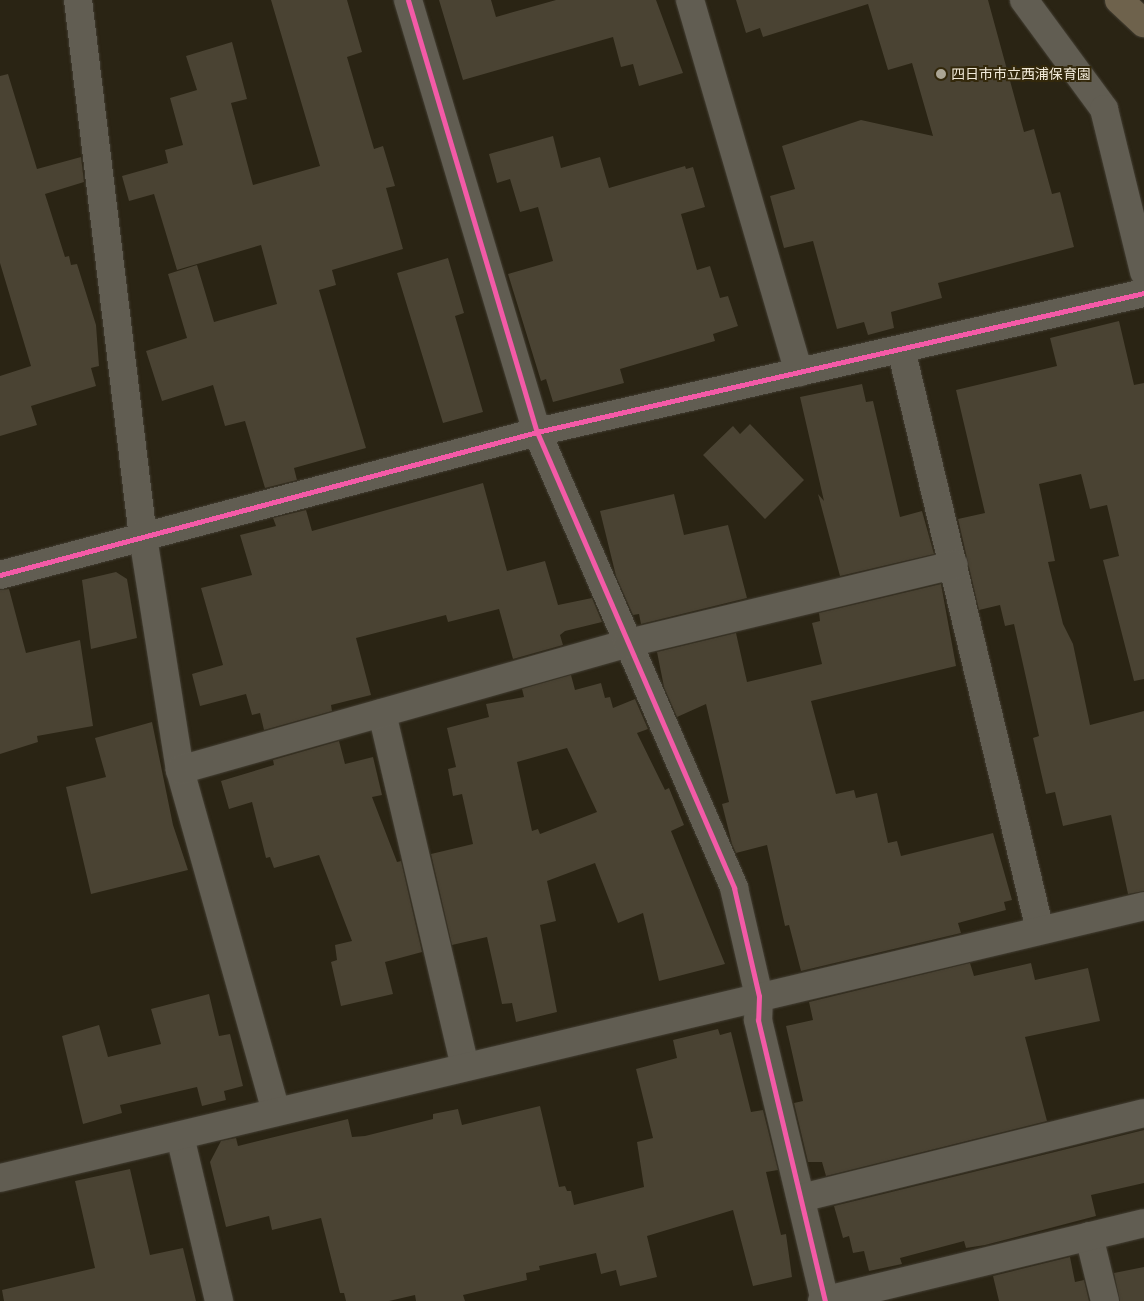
<!DOCTYPE html>
<meta charset="utf-8">
<style>
body{margin:0}
#map{position:relative;width:1144px;height:1301px;overflow:hidden;background:#2a2414;font-family:"Roboto Serif","Noto Sans JP",serif}
div>[style]{position:absolute}
[style*='--x']{left:calc(var(--x)*1px);top:calc(var(--y)*1px);width:calc(var(--w)*1px);rotate:calc(var(--a)*1deg)}
.building>*{inset:0;background:#4a4333}
.roads{filter:drop-shadow(0 0 1px #433e33) drop-shadow(0 0 1px #433e33)}
.minor>*{height:28px;margin:-14px;padding:0 14px;transform-origin:14px;border-radius:14px;background:#615d52}
.highway>*{height:28px;margin:-14px;padding:0 14px;transform-origin:14px;border-radius:14px;background:#6e624c}
.cycleway>*{height:5px;margin:-2.5px;padding:0 2.5px;transform-origin:2.5px;border-radius:2.5px;background:#f35aa7}
.dots>*{width:14px;height:14px;translate:-50% -50%;box-sizing:border-box;border:2px solid #33280b;border-radius:50%}
span{translate:-50% -50%;white-space:nowrap;text-align:center;line-height:1.15;-webkit-text-stroke:4px #33280b;paint-order:stroke}
.poi-label{font-size:14px;color:#f1ead9}
.left{translate:0 -50%;text-align:left}
</style>
<div id="map">
<div class="building">
<div style="clip-path:polygon(271px 0,347px 0,362px 52px,347px 57px,374px 149px,383px 146px,395px 186px,386px 188px,403px 249px,332px 270px,336px 285px,319px 290px,366px 448px,294px 468px,297px 480px,265px 488px,245px 421px,225px 426px,213px 385px,162px 401px,146px 351px,187px 338px,168px 274px,197px 265px,214px 322px,277px 304px,261px 245px,177px 270px,154px 194px,129px 201px,122px 176px,168px 163px,165px 150px,183px 145px,170px 98px,197px 90px,186px 56px,232px 42px,247px 99px,231px 103px,253px 185px,320px 166px)"></div>
<div style="clip-path:polygon(439px 0,491px 0,496px 17px,556px 0,656px 0,683px 73px,639px 86px,633px 64px,621px 67px,613px 37px,463px 80px)"></div>
<div style="clip-path:polygon(736px 0,988px 0,1024px 132px,1034px 129px,1052px 194px,1060px 192px,1074px 247px,938px 283px,942px 298px,891px 312px,894px 328px,868px 335px,864px 322px,837px 329px,813px 241px,784px 248px,770px 196px,795px 189px,782px 146px,861px 120px,933px 136px,912px 63px,888px 70px,868px 4px,763px 37px,760px 28px,746px 33px)"></div>
<div style="clip-path:polygon(8px 74px,37px 169px,81px 157px,84px 182px,45px 194px,65px 257px,69px 256px,71px 265px,77px 264px,96px 325px,99px 366px,91px 368px,96px 386px,31px 406px,37px 425px,0 436px,0 376px,31px 366px,0 263px,0 76px)"></div>
<div style="clip-path:polygon(553px 136px,561px 168px,600px 157px,609px 188px,685px 166px,686px 169px,693px 167px,705px 207px,681px 214px,697px 270px,710px 266px,720px 298px,728px 296px,738px 326px,713px 334px,715px 341px,620px 369px,624px 383px,553px 402px,546px 379px,541px 381px,508px 274px,553px 261px,538px 207px,520px 212px,510px 179px,497px 183px,489px 154px)"></div>
<div style="clip-path:polygon(448px 258px,464px 313px,455px 316px,483px 412px,443px 423px,397px 273px)"></div>
<div style="clip-path:polygon(1119px 321px,1134px 385px,1144px 383px,1144px 679px,1134px 681px,1103px 560px,1119px 556px,1107px 505px,1090px 509px,1081px 474px,1039px 484px,1055px 561px,1048px 562px,1063px 624px,1073px 644px,1090px 725px,1144px 711px,1144px 891px,1128px 894px,1111px 815px,1063px 826px,1055px 792px,1046px 794px,1033px 738px,1039px 736px,1014px 624px,1005px 626px,1000px 605px,979px 610px,958px 519px,985px 513px,956px 390px,1057px 366px,1050px 338px)"></div>
<div style="clip-path:polygon(862px 384px,866px 402px,873px 401px,900px 517px,922px 511px,934px 554px,840px 576px,818px 494px,824px 501px,800px 397px)"></div>
<div style="clip-path:polygon(750px 424px,804px 480px,765px 519px,703px 455px,733px 426px,740px 434px)"></div>
<div style="clip-path:polygon(483px 483px,507px 571px,545px 561px,558px 605px,592px 598px,602px 622px,565px 631px,560px 635px,563px 645px,513px 659px,499px 609px,448px 622px,446px 615px,356px 638px,371px 695px,331px 705px,332px 711px,264px 730px,260px 713px,252px 715px,246px 694px,200px 706px,192px 674px,223px 665px,201px 588px,252px 575px,240px 535px,276px 526px,273px 518px,306px 510px,312px 531px)"></div>
<div style="clip-path:polygon(674px 494px,684px 535px,728px 525px,747px 598px,641px 624px,639px 614px,633px 615px,616px 576px,600px 511px)"></div>
<div style="clip-path:polygon(116px 572px,127px 579px,137px 638px,91px 649px,82px 580px)"></div>
<div style="clip-path:polygon(941px 584px,956px 666px,811px 701px,836px 794px,854px 790px,856px 798px,877px 793px,888px 843px,897px 841px,901px 856px,993px 833px,1012px 900px,1004px 902px,1006px 910px,958px 923px,961px 933px,801px 971px,789px 925px,785px 926px,767px 845px,736px 853px,732px 844px,722px 804px,729px 802px,706px 704px,677px 717px,664px 687px,657px 652px,736px 633px,747px 682px,822px 664px,812px 623px,820px 621px,819px 613px)"></div>
<div style="clip-path:polygon(9px 589px,26px 653px,80px 640px,93px 726px,37px 736px,38px 742px,0 754px,0 590px)"></div>
<div style="clip-path:polygon(evenodd,571px 675px,575px 690px,601px 683px,605px 698px,610px 697px,613px 708px,635px 699px,648px 729px,637px 733px,665px 790px,669px 788px,684px 825px,671px 831px,725px 964px,659px 981px,643px 913px,618px 923px,595px 863px,547px 881px,556px 921px,540px 925px,557px 1012px,516px 1022px,512px 1003px,502px 1004px,487px 937px,452px 945px,431px 854px,473px 844px,462px 794px,453px 796px,448px 769px,456px 767px,447px 728px,489px 717px,486px 704px,524px 697px,522px 689px,571px 675px,567px 748px,597px 812px,540px 834px,538px 829px,532px 831px,517px 762px,567px 748px)"></div>
<div style="clip-path:polygon(152px 722px,173px 825px,188px 870px,91px 894px,66px 787px,106px 777px,95px 738px)"></div>
<div style="clip-path:polygon(339px 741px,345px 764px,373px 757px,382px 795px,372px 797px,397px 862px,401px 861px,422px 952px,385px 962px,393px 994px,341px 1006px,331px 962px,337px 960px,335px 945px,352px 941px,319px 855px,274px 868px,270px 857px,266px 858px,252px 802px,229px 809px,221px 781px,274px 765px,273px 760px)"></div>
<div style="clip-path:polygon(970px 963px,974px 976px,1031px 963px,1035px 980px,1088px 968px,1100px 1021px,1025px 1037px,1047px 1121px,826px 1176px,822px 1162px,808px 1162px,794px 1103px,803px 1101px,786px 1026px,813px 1020px,809px 1002px)"></div>
<div style="clip-path:polygon(209px 994px,219px 1036px,230px 1034px,243px 1086px,224px 1091px,226px 1100px,202px 1106px,197px 1087px,120px 1105px,122px 1113px,83px 1124px,62px 1036px,99px 1025px,108px 1057px,161px 1044px,151px 1009px)"></div>
<div style="clip-path:polygon(718px 1029px,720px 1035px,731px 1032px,751px 1112px,763px 1110px,778px 1170px,766px 1172px,781px 1235px,786px 1234px,792px 1277px,753px 1286px,733px 1210px,647px 1236px,657px 1277px,620px 1286px,616px 1270px,601px 1274px,596px 1253px,539px 1266px,540px 1270px,526px 1273px,527px 1280px,463px 1295px,465px 1301px,416px 1301px,415px 1295px,389px 1301px,346px 1301px,344px 1293px,340px 1293px,321px 1218px,272px 1230px,269px 1216px,226px 1227px,210px 1162px,221px 1141px,236px 1138px,238px 1146px,348px 1119px,352px 1137px,365px 1136px,433px 1119px,433px 1114px,458px 1109px,462px 1125px,540px 1106px,559px 1187px,565px 1186px,567px 1191px,571px 1191px,574px 1205px,644px 1187px,637px 1142px,653px 1138px,636px 1069px,677px 1058px,673px 1040px)"></div>
<div style="clip-path:polygon(1144px 1130px,1144px 1183px,1091px 1195px,1096px 1216px,985px 1245px,966px 1248px,964px 1241px,900px 1258px,902px 1264px,869px 1271px,864px 1251px,853px 1253px,849px 1236px,843px 1238px,834px 1206px)"></div>
<div style="clip-path:polygon(130px 1169px,150px 1255px,183px 1248px,196px 1301px,4px 1301px,2px 1290px,95px 1268px,75px 1181px)"></div>
<div style="clip-path:polygon(1070px 1257px,1075px 1282px,1084px 1280px,1089px 1301px,999px 1301px,993px 1276px)"></div>
<div style="clip-path:polygon(1144px 1267px,1144px 1301px,1120px 1301px,1114px 1273px)"></div>
</div>
<div class="roads">
<div class="minor">
<div style="--x:78;--y:0;--w:541;--a:83.1"></div>
<div style="--x:143;--y:537;--w:236;--a:81"></div>
<div style="--x:180;--y:770;--w:354;--a:74.3"></div>
<div style="--x:408;--y:0;--w:451;--a:73.4"></div>
<div style="--x:537;--y:432;--w:497;--a:66.6"></div>
<div style="--x:734;--y:888;--w:111;--a:77"></div>
<div style="--x:759;--y:996;--w:24;--a:92"></div>
<div style="--x:758;--y:1020;--w:289;--a:76.6"></div>
<div style="--x:690;--y:0;--w:388;--a:73.7"></div>
<div style="--x:1024;--y:0;--w:135;--a:53.7"></div>
<div style="--x:1104;--y:109;--w:168;--a:76.2"></div>
<div style="--x:901;--y:349;--w:597;--a:76.55"></div>
<div style="--x:0;--y:575;--w:556;--a:-14.91"></div>
<div style="--x:537;--y:432;--w:623;--a:-12.9"></div>
<div style="--x:382;--y:713;--w:363;--a:76.8"></div>
<div style="--x:180;--y:770;--w:466;--a:-15.8"></div>
<div style="--x:628;--y:643;--w:335;--a:-13.5"></div>
<div style="--x:180;--y:1136;--w:170;--a:76.7"></div>
<div style="--x:0;--y:1178;--w:1176;--a:-13.37"></div>
<div style="--x:801;--y:1198;--w:353;--a:-13.9"></div>
<div style="--x:1089;--y:1236;--w:67;--a:76.2"></div>
<div style="--x:822;--y:1301;--w:331;--a:-13.6"></div>
</div>
<div class="highway">
<div style="--x:1119;--y:0;--w:34;--a:43"></div>
</div>
</div>
<div class="cycleway">
<div style="--x:408;--y:0;--w:451;--a:73.4"></div>
<div style="--x:537;--y:432;--w:497;--a:66.6"></div>
<div style="--x:734;--y:888;--w:111;--a:77"></div>
<div style="--x:759;--y:996;--w:24;--a:92"></div>
<div style="--x:758;--y:1020;--w:289;--a:76.6"></div>
<div style="--x:0;--y:575;--w:556;--a:-14.91"></div>
<div style="--x:537;--y:432;--w:623;--a:-12.9"></div>
</div>
<div class="dots">
<div style="left:941px;top:74px;background:#aba594"></div>
</div>
<div class="poi-label">
<span class="left" style="left:951px;top:74px">四日市市立西浦保育園</span>
</div>
</div>
